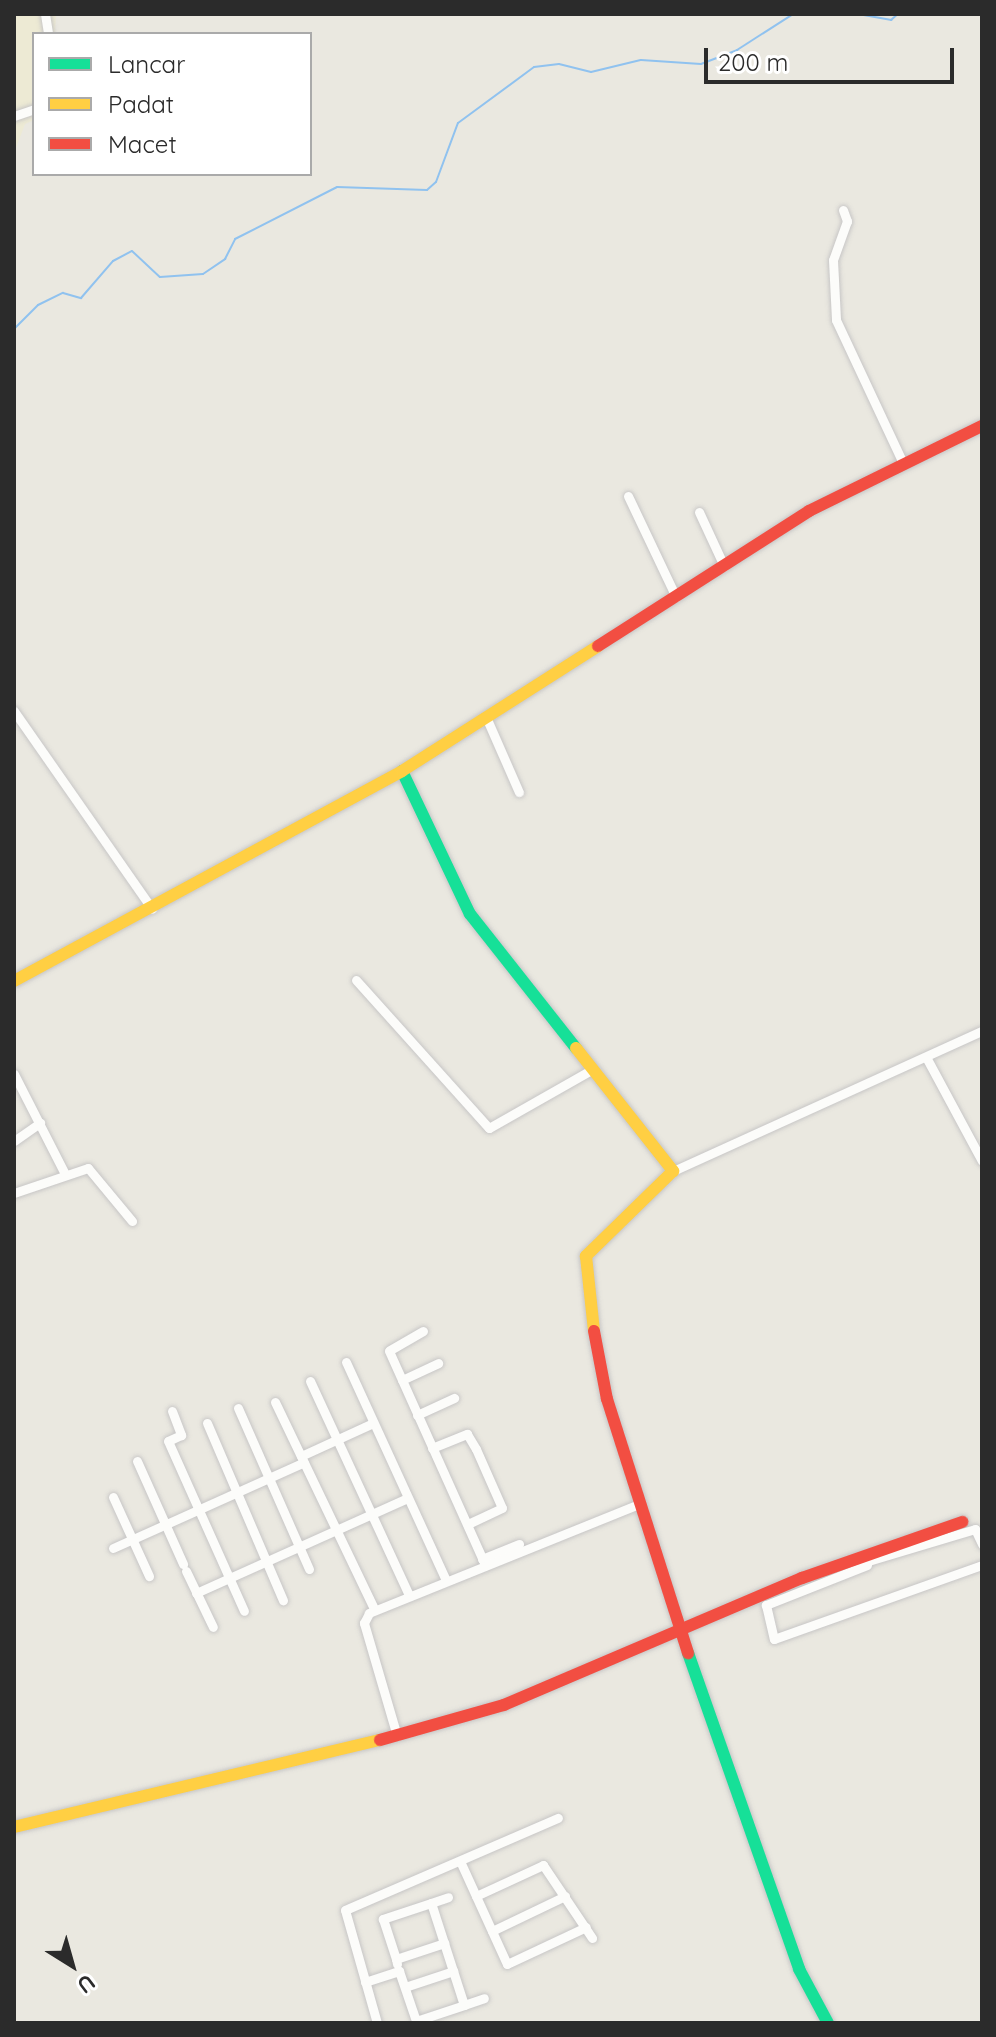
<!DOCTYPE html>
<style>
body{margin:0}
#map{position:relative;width:996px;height:2037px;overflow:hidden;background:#eae8e0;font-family:Quicksand,sans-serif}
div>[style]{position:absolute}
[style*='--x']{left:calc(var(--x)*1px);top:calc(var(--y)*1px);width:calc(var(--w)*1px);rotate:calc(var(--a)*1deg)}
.education>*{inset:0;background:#edead4}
.stream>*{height:2px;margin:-1px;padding:0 1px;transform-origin:1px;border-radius:1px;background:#90c2ef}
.roads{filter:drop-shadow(0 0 2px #c7c6c6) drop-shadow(0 0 2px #c7c6c6)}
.street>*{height:9px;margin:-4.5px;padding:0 4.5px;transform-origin:4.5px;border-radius:4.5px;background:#fcfcfa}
.fast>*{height:12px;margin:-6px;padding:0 6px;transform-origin:6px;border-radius:6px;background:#16e098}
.slow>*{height:12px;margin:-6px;padding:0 6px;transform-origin:6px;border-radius:6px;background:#ffcf43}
.jam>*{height:12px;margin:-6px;padding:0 6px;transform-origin:6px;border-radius:6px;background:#f24e42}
span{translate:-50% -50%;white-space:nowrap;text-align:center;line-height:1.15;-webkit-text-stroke:8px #fff;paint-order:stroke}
.frame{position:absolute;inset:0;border:16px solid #2b2b2b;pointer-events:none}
.legend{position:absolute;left:32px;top:32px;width:280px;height:144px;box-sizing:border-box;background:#fff;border:2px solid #aaa;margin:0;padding:10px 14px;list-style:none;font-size:24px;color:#2b2b2b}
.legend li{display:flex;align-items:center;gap:16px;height:40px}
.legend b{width:40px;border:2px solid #aaa}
.north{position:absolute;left:32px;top:1925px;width:80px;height:80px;-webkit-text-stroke:6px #fff;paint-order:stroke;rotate:143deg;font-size:22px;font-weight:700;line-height:32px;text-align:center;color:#2b2b2b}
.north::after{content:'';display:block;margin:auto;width:28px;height:36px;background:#2b2b2b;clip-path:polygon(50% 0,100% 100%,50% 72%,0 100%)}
.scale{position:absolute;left:704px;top:48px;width:250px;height:36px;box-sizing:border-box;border:4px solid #2b2b2b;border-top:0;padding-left:10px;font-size:24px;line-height:28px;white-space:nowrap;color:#2b2b2b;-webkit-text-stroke:6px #fff;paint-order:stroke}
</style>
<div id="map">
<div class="education">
<div style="clip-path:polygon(14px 14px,56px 14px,55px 34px,34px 34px,34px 120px,25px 124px,14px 153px)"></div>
</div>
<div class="stream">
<div style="--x:858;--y:14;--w:34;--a:10"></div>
<div style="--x:891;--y:20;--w:9;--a:-41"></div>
<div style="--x:14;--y:329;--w:34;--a:-45"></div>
<div style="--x:38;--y:305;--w:28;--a:-26"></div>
<div style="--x:63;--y:293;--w:19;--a:16"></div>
<div style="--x:81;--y:298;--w:49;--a:-49.1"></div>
<div style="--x:113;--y:261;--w:21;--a:-28"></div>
<div style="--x:132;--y:251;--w:38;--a:43"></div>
<div style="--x:160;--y:277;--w:43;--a:-4"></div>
<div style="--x:203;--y:274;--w:27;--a:-34"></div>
<div style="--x:225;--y:259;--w:22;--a:-63"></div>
<div style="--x:235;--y:239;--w:114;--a:-27"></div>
<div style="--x:337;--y:187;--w:90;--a:1.9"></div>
<div style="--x:427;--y:190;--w:12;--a:-42"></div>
<div style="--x:436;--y:182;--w:63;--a:-69.6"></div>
<div style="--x:458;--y:123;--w:94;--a:-36.4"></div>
<div style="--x:534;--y:67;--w:25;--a:-7"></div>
<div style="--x:559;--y:64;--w:33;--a:14"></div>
<div style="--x:591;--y:72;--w:51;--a:-13.5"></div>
<div style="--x:641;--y:60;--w:60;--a:3.8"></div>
<div style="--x:701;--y:64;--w:39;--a:-21"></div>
<div style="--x:737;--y:50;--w:67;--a:-32.7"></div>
<div style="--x:14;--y:353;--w:24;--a:90"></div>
</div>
<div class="roads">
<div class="street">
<div style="--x:45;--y:14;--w:20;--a:81"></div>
<div style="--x:14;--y:116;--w:21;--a:-19"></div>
<div style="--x:843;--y:210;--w:12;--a:70"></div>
<div style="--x:847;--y:221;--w:41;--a:109.7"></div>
<div style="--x:833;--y:260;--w:60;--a:87.1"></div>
<div style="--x:836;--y:320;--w:158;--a:64.9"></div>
<div style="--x:628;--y:496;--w:112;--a:64.6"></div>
<div style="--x:699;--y:512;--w:60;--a:65.2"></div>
<div style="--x:14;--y:711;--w:241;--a:55.1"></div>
<div style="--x:486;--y:717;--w:82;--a:66.3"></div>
<div style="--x:356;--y:980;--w:199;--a:48.1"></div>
<div style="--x:489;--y:1128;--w:120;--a:-29.6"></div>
<div style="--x:926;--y:1057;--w:118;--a:61.7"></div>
<div style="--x:14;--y:1074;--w:112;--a:63"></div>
<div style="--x:14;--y:1141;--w:32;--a:-35"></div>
<div style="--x:673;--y:1171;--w:339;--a:-24.4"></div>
<div style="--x:14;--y:1193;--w:78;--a:-18.7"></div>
<div style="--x:88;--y:1168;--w:69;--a:50.3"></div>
<div style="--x:423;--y:1331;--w:39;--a:150"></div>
<div style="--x:389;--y:1351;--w:235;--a:65.8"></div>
<div style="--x:346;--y:1362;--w:240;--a:65.4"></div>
<div style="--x:402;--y:1380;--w:40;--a:-25"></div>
<div style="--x:310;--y:1381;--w:236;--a:65.2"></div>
<div style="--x:275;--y:1402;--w:229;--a:64.4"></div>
<div style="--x:238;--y:1408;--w:176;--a:66.2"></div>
<div style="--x:172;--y:1411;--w:26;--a:69"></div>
<div style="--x:181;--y:1435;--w:14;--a:155"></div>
<div style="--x:168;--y:1441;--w:186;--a:65.9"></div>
<div style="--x:417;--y:1415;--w:41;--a:-24.7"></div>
<div style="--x:207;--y:1423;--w:193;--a:66.8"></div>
<div style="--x:432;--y:1448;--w:38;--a:-22"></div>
<div style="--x:467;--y:1434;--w:17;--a:59"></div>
<div style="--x:476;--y:1449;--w:64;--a:66.2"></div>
<div style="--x:502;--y:1508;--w:38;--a:155"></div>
<div style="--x:301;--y:1456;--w:79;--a:-24.6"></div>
<div style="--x:137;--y:1461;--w:113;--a:65.9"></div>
<div style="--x:113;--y:1497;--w:87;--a:65.5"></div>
<div style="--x:113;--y:1548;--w:209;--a:-24.2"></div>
<div style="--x:482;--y:1559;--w:40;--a:-22"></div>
<div style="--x:865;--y:1562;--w:115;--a:-16.7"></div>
<div style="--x:975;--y:1529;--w:17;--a:65"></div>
<div style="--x:867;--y:1565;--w:109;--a:158.4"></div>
<div style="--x:766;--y:1605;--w:35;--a:77"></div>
<div style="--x:774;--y:1639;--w:221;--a:-19.6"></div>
<div style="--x:186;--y:1571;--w:62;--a:64.3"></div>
<div style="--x:196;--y:1593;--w:231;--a:-24.2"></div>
<div style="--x:397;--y:1736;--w:118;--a:-106.3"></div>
<div style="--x:364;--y:1623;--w:11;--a:-63"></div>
<div style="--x:369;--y:1613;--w:293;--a:-22"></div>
<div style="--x:460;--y:1861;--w:113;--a:65.5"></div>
<div style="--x:507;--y:1964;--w:87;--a:-25.1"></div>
<div style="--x:476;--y:1896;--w:74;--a:-24.8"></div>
<div style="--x:543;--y:1865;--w:88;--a:56.1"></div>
<div style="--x:431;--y:1903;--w:18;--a:-19"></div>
<div style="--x:492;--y:1931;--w:81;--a:-25.6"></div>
<div style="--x:397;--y:1964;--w:5;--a:-101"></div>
<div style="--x:396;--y:1959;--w:51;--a:-18.4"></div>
<div style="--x:365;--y:1982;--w:36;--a:-18"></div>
<div style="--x:399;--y:1971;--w:53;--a:71.2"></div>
<div style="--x:416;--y:2021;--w:51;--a:-18.4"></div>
<div style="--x:464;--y:2005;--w:107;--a:-107.9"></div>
<div style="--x:431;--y:1903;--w:51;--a:161.6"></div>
<div style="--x:383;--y:1919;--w:42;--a:72"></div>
<div style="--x:405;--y:1987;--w:51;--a:-18.4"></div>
<div style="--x:464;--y:2005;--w:21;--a:-19"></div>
<div style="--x:377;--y:2023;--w:117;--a:-105.8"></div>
<div style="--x:345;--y:1910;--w:232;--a:-23.4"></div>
</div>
<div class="fast">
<div style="--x:402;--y:771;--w:158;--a:64.6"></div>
<div style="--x:470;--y:914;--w:171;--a:51.7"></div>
<div style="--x:688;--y:1653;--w:335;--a:70.6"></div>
<div style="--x:799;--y:1969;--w:61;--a:61.8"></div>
</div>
<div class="slow">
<div style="--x:14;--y:981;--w:441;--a:-28.4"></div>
<div style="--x:402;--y:771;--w:232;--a:-32.5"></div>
<div style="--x:576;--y:1048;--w:157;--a:51.7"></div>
<div style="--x:673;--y:1171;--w:122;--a:135.7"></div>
<div style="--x:586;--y:1256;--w:75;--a:83.9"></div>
<div style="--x:14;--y:1827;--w:376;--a:-13.4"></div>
</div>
<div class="jam">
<div style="--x:598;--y:646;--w:250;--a:-32.6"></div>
<div style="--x:809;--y:511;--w:193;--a:-26.2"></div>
<div style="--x:594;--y:1331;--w:69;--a:79.2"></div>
<div style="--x:607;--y:1399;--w:267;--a:72.3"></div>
<div style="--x:380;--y:1740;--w:129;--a:-15.8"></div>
<div style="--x:504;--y:1705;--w:324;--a:-23.1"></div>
<div style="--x:802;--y:1578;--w:170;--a:-19.3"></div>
</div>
</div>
<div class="frame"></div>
<ul class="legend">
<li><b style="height:10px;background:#16e098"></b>Lancar</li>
<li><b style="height:10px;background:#ffcf43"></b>Padat</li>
<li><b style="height:10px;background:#f24e42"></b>Macet</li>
</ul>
<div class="north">U</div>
<div class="scale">200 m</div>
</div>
